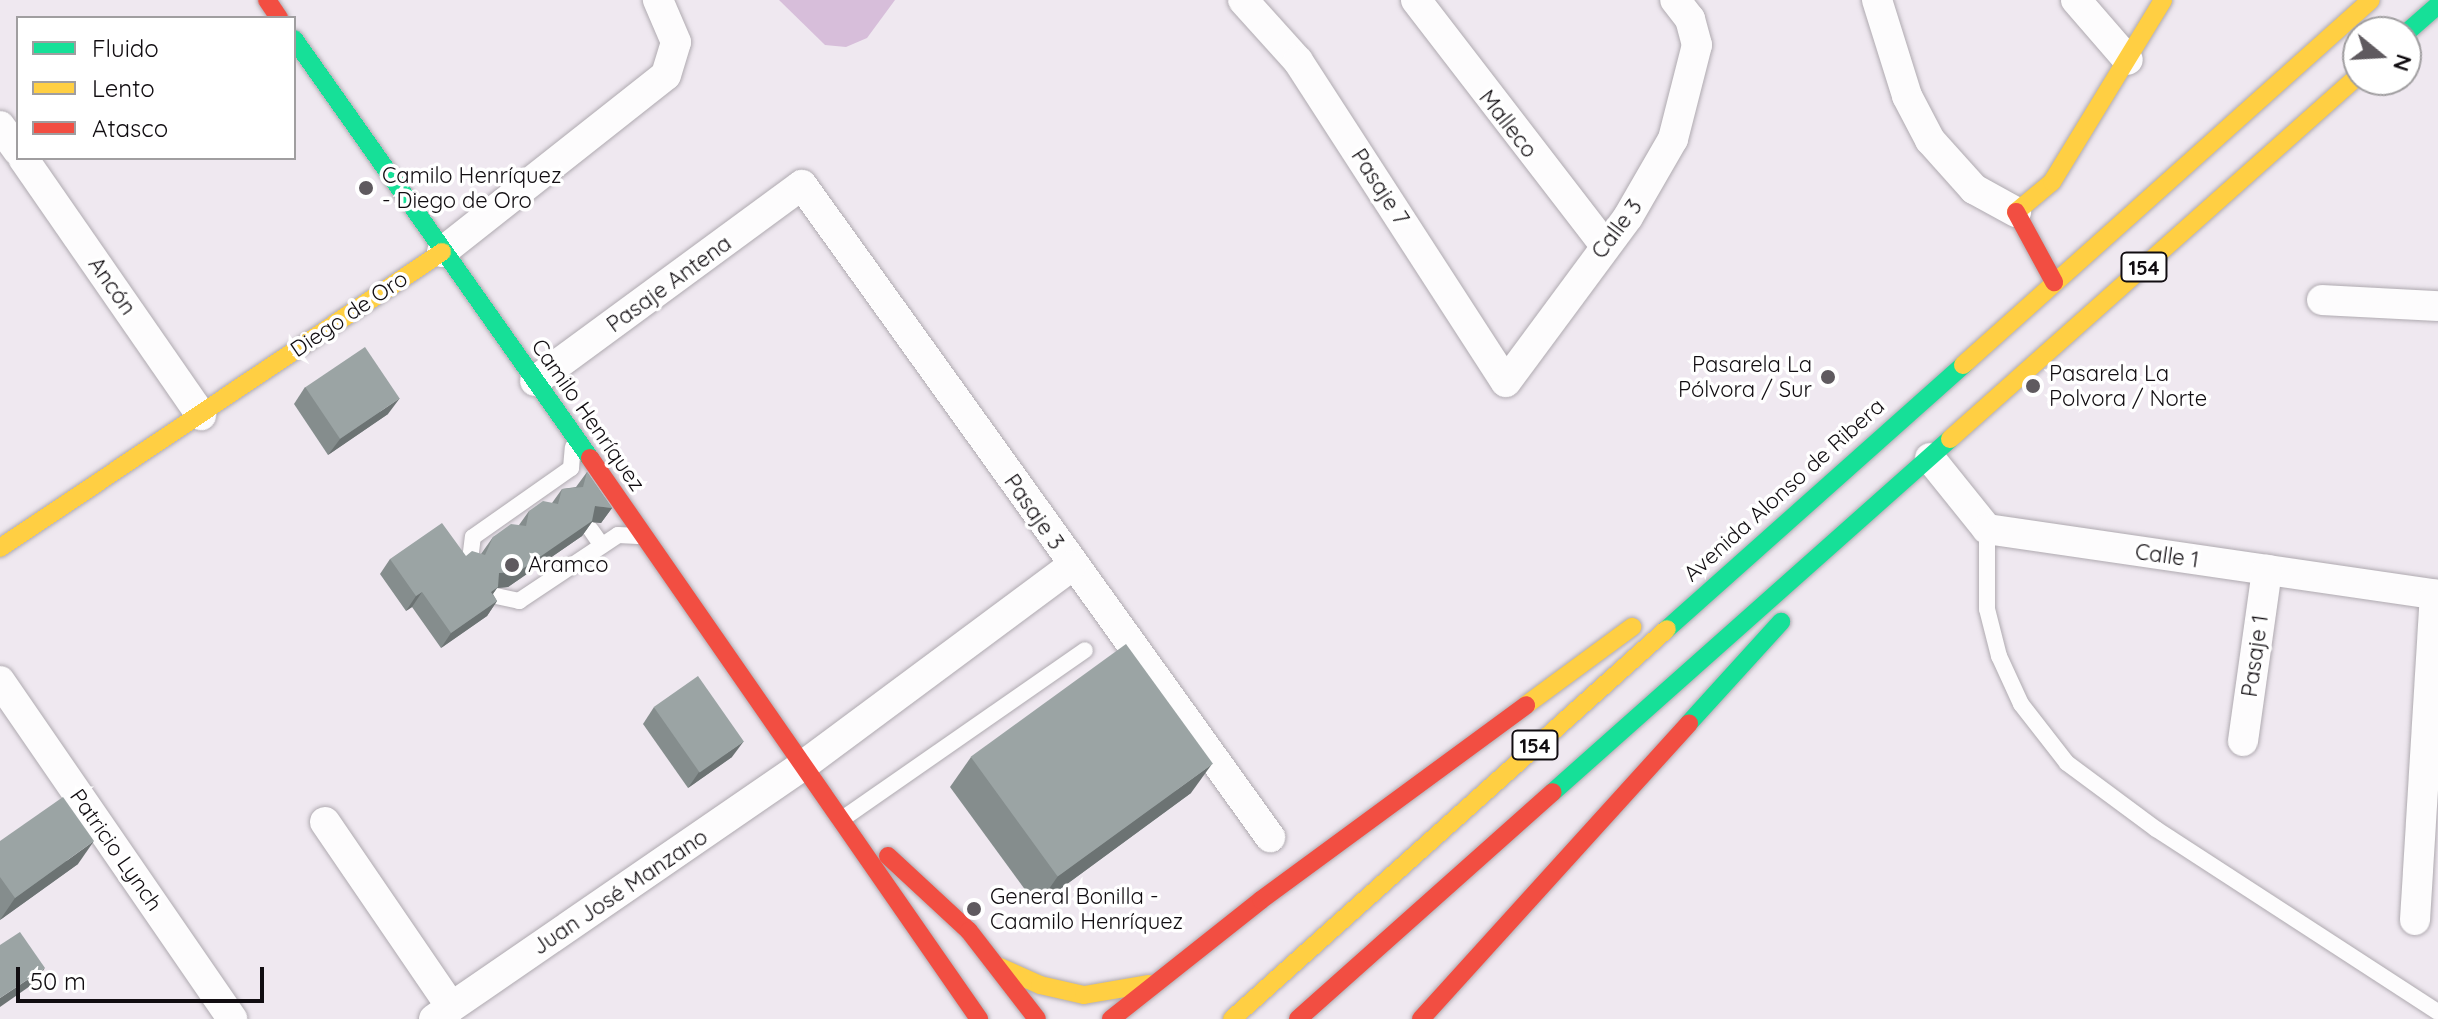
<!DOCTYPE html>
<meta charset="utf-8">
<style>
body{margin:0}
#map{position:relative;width:2438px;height:1019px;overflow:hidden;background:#efe8f0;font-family:Quicksand,sans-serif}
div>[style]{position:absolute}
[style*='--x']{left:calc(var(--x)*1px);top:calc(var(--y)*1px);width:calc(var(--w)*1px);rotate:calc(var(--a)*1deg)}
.forest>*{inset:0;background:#d7beda}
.roads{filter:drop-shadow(0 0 2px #afaab0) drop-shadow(0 0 2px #afaab0)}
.lane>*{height:16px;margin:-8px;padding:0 8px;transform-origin:8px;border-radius:8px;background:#fdfcfd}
.street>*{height:30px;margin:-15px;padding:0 15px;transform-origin:15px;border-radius:15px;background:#fdfcfd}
.fast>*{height:18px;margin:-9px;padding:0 9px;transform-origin:9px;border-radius:9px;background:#16e098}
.slow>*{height:18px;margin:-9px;padding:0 9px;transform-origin:9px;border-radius:9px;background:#ffcf43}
.jam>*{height:18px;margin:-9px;padding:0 9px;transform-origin:9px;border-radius:9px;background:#f24e42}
.wall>*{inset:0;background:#858d8d}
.shaded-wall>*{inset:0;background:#6c7373}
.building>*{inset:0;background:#9ba4a4;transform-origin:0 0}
.dots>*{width:22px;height:22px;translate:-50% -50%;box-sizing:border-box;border:4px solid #fff;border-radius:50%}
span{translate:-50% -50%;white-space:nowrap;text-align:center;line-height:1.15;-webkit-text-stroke:7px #fff;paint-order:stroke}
.shield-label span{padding:2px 6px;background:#fff;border:2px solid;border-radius:6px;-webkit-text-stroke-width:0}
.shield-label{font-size:20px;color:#110d11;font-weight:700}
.street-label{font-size:22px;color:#110d11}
.poi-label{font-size:22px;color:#110d11}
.left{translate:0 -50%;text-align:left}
.right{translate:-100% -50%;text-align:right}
.legend{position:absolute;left:16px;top:16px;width:280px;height:144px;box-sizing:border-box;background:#fff;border:2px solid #a09ea0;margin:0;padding:10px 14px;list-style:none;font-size:24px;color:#110d11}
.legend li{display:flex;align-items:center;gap:16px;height:40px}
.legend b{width:40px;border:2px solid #a09ea0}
.north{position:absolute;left:2342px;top:16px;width:80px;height:80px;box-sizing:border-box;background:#fff;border:2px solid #a09ea0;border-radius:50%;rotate:108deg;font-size:22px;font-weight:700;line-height:32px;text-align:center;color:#110d11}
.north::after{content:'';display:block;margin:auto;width:28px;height:36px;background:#5f5a5f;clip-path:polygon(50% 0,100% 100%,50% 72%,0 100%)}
.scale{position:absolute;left:16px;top:967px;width:248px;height:36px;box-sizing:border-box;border:4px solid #110d11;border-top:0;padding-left:10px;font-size:24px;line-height:28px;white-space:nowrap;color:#110d11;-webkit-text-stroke:6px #fff;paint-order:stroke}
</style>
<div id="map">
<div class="forest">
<div style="clip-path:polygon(779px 0,895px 0,867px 38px,846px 47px,825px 45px)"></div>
</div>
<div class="roads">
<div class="lane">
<div style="--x:1987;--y:529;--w:80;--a:90"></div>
<div style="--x:1987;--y:609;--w:49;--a:75.7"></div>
<div style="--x:1999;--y:656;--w:53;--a:65.4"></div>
<div style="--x:2021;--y:704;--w:75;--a:52.1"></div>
<div style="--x:2067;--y:763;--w:111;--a:36.6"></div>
<div style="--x:2156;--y:829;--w:336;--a:33"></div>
<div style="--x:591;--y:530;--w:19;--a:55"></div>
<div style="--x:470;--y:560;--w:23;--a:-83"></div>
<div style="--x:473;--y:537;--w:120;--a:-35.1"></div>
<div style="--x:571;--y:468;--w:21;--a:-85"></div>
<div style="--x:496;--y:596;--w:24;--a:12"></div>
<div style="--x:519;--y:601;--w:119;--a:-33.7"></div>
<div style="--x:618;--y:535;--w:20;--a:3"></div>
<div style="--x:845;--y:817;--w:292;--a:-34.8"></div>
</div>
<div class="street">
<div style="--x:1243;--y:0;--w:82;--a:48"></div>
<div style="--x:1298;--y:61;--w:382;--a:57.1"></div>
<div style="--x:1506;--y:382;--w:205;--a:-53.5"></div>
<div style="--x:1628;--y:217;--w:90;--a:-60"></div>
<div style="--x:1673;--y:139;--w:97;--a:-75.7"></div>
<div style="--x:1697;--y:45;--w:27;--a:-105"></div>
<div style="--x:1690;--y:19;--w:24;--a:-128"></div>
<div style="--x:1416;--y:0;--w:309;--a:52.4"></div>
<div style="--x:1877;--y:0;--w:101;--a:72.6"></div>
<div style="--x:1907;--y:96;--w:50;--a:62.4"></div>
<div style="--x:1930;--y:140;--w:66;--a:48.1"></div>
<div style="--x:1974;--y:189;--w:48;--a:28.7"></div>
<div style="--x:2076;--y:0;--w:79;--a:49.1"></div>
<div style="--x:0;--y:126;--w:31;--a:54"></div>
<div style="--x:23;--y:158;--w:313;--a:55.3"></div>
<div style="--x:442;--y:252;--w:285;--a:-38.3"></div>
<div style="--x:666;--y:75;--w:34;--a:-73"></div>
<div style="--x:676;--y:42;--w:46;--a:-113.2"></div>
<div style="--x:2322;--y:300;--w:116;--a:3"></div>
<div style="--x:535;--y:381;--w:331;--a:-36.3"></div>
<div style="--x:802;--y:185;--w:803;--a:54.33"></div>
<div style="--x:1930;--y:458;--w:91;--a:51.2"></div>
<div style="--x:1987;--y:529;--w:456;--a:8.3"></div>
<div style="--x:0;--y:681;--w:410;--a:55.5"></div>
<div style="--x:2243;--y:741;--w:173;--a:-82"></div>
<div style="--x:325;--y:822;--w:224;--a:55.7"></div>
<div style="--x:2415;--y:920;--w:326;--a:-86.5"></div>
<div style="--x:434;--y:1019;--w:450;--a:-34.5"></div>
<div style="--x:805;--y:764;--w:332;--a:-36.6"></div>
</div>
<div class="fast">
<div style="--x:2406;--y:33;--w:43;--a:-41.2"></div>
<div style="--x:294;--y:39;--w:513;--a:54.76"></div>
<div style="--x:1667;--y:629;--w:397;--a:-41.7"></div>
<div style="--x:1689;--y:723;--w:137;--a:-47.7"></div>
<div style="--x:1553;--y:792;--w:531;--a:-41.64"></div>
</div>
<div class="slow">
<div style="--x:2016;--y:212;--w:47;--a:-39.8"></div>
<div style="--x:2052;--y:182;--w:213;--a:-58.6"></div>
<div style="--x:1963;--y:365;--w:547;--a:-41.82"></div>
<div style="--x:1950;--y:439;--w:546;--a:-41.66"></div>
<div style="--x:0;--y:548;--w:532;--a:-33.81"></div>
<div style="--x:1526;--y:705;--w:132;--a:-36.3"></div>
<div style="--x:1000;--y:967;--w:44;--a:24.2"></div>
<div style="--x:1040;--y:985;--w:45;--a:12.8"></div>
<div style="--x:1084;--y:995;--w:66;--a:-9.6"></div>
<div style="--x:1232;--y:1019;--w:584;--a:-41.88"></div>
</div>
<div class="jam">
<div style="--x:267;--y:0;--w:22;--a:56"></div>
<div style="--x:2016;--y:212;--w:80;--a:61.5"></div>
<div style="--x:590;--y:458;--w:683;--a:55.26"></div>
<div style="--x:888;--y:856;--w:110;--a:42.8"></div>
<div style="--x:969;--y:931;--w:111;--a:52.3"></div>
<div style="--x:1111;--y:1019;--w:191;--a:-38.4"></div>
<div style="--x:1261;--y:900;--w:329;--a:-36.3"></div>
<div style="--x:1298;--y:1019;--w:341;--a:-41.7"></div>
<div style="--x:1421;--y:1019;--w:399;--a:-47.8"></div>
</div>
</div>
<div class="wall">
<div style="clip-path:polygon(305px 387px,388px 414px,328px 455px,294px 404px)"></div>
<div style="clip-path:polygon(587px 472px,612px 508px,601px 523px,592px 522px,582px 536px,508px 587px,497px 588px,493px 594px,497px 601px,487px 616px,441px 648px,412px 607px,406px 611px,380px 574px,390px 559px,466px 556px,481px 554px,493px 537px,519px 525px,529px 511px,552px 503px,562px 489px,576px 487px)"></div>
<div style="clip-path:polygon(654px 707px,732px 757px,688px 788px,643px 724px)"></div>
<div style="clip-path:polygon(971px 757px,1191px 793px,1037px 906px,950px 787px)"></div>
<div style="clip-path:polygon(0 841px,78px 864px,0 920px)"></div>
</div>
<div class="shaded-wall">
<div style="clip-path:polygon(400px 398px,388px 414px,328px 455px,340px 439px)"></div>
<div style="clip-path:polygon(595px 506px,612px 508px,601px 523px,592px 522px,582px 536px,508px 587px,497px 588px,487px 602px,499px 573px)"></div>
<div style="clip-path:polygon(422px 592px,412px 607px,406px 611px,416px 596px)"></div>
<div style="clip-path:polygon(497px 601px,487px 616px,441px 648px,451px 633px)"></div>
<div style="clip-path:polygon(744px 741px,732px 757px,688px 788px,699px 772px)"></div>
<div style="clip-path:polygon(1212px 764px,1191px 793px,1037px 906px,1058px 876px)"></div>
<div style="clip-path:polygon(94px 841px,78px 864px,0 920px,15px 898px)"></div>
<div style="clip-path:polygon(45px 968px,33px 984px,0 1007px,0 998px)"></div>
</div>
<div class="building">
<div style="left:365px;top:347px;width:62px;height:72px;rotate:56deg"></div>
<div style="clip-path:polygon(587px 472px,612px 508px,595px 506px,592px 521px,518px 572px,499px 573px,498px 587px,491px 592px,497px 601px,451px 633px,422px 592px,416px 596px,390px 559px,442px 523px,466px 556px,472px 551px,485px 555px,493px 537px,511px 524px,526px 526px,529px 511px,543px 501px,558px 504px,562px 489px,583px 487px)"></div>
<div style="left:1126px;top:644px;width:148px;height:192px;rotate:54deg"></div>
<div style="left:698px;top:676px;width:80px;height:54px;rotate:55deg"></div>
<div style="clip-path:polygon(63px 797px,94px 841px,15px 898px,0 877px,0 841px)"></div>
<div style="clip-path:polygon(20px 932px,45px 968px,0 998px,0 945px)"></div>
</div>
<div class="dots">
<div style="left:366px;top:188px;background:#5f5a5f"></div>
<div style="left:1828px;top:377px;background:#5f5a5f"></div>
<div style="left:2033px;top:386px;background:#5f5a5f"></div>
<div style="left:512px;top:565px;background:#5f5a5f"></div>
<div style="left:974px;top:909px;background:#5f5a5f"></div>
</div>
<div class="shield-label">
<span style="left:2144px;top:267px">154</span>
<span style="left:1535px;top:745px">154</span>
</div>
<div class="street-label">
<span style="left:1508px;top:124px;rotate:52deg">Malleco</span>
<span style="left:1380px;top:187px;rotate:57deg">Pasaje 7</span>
<span style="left:1617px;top:229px;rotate:-53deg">Calle 3</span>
<span style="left:669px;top:284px;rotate:-36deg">Pasaje Antena</span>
<span style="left:112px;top:286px;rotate:55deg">Ancón</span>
<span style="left:349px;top:314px;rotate:-34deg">Diego de Oro</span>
<span style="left:588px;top:415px;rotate:55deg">Camilo Henríquez</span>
<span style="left:1784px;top:490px;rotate:-42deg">Avenida Alonso de Ribera</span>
<span style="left:1034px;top:512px;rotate:55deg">Pasaje 3</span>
<span style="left:2167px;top:556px;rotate:8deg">Calle 1</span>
<span style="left:2255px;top:656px;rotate:-82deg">Pasaje 1</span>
<span style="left:116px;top:850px;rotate:55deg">Patricio Lynch</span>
<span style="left:620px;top:892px;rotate:-34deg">Juan José Manzano</span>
</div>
<div class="poi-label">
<span class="left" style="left:382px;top:188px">Camilo Henríquez<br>- Diego de Oro</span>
<span class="right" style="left:1812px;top:377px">Pasarela La<br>Pólvora / Sur</span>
<span class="left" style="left:2049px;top:386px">Pasarela La<br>Polvora / Norte</span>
<span class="left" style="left:528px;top:565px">Aramco</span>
<span class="left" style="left:990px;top:909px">General Bonilla -<br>Caamilo Henríquez</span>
</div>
<ul class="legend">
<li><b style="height:10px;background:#16e098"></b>Fluido</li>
<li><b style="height:10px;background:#ffcf43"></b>Lento</li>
<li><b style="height:10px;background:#f24e42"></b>Atasco</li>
</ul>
<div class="north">N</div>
<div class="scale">50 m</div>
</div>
